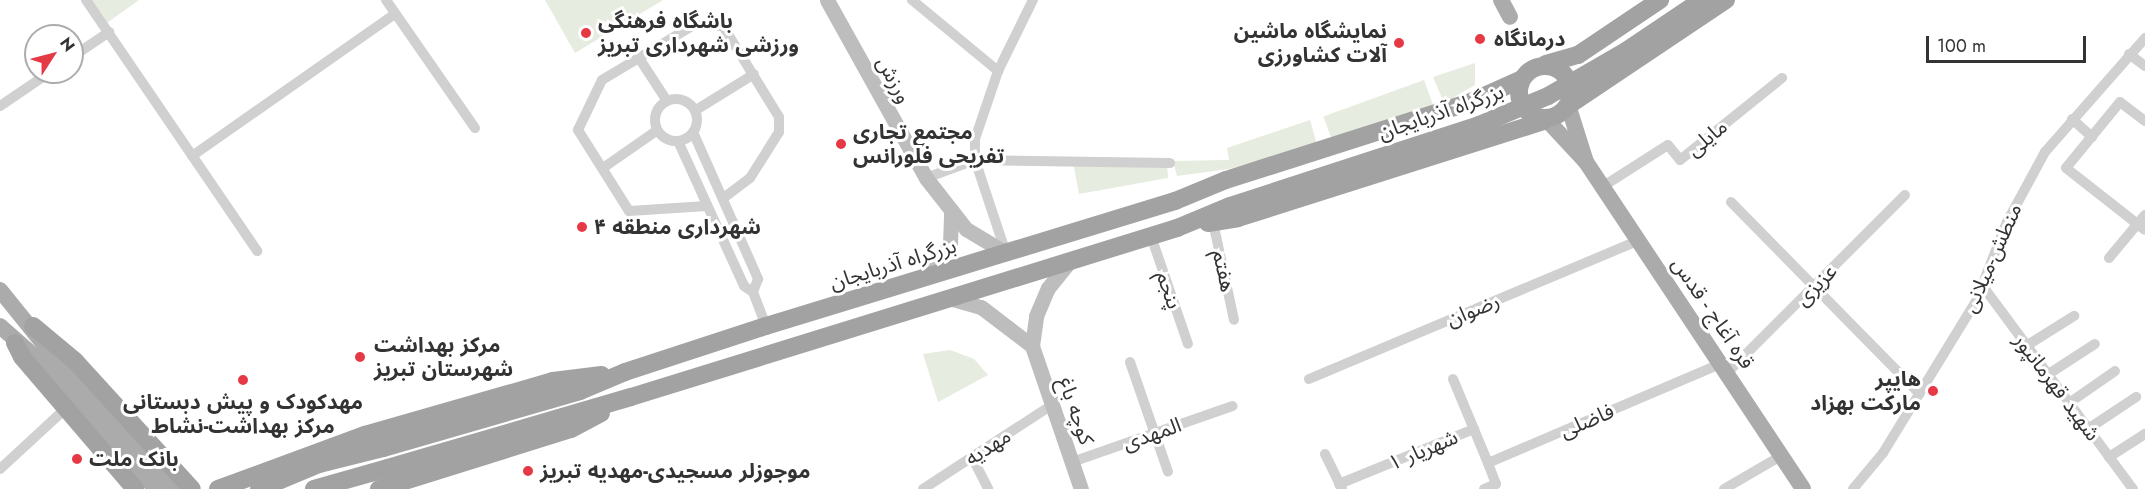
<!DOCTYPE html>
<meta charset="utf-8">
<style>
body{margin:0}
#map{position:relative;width:2145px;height:489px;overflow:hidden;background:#fff;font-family:Jost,"Noto Sans Arabic",sans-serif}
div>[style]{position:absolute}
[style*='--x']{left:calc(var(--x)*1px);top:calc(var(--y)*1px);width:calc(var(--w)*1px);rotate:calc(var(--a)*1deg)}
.green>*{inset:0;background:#e6ecdf;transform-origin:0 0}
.minor>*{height:10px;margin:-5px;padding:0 5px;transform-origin:5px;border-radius:5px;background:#d0d0d0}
.minor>.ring{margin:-5px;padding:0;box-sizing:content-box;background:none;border:10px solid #d0d0d0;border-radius:50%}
.secondary>*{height:15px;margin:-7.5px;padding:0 7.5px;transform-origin:7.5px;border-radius:7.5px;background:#bdbdbd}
.primary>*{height:16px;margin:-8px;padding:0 8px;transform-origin:8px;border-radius:8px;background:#ababab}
.trunk>*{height:18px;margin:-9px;padding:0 9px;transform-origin:9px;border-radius:9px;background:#a2a2a2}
.trunk>.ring{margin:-9px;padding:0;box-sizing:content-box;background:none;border:18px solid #a2a2a2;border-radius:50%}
.trunk-bridge>*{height:18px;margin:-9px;padding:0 9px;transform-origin:9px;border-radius:9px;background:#a2a2a2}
.dots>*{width:16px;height:16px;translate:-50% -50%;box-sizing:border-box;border:3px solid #fff;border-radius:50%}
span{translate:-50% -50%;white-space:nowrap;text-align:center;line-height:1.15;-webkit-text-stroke:6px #fff;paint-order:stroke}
.poi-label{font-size:21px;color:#333;font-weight:700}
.left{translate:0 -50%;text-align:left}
.right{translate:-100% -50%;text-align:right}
.street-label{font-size:21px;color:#333}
.north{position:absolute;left:24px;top:24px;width:60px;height:60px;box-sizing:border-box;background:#fff;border:2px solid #adadad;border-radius:50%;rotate:54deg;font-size:16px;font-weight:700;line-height:24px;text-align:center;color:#333}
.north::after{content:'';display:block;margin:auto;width:21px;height:27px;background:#e63946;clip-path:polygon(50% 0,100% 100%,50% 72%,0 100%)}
.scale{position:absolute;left:1926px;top:36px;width:160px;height:27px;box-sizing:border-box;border:3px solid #333;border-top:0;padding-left:8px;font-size:18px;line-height:21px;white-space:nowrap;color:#333;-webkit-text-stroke:4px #fff;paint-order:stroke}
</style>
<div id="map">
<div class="green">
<div style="clip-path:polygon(86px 0,139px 0,104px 25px)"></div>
<div style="clip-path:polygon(545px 0,663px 0,575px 53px)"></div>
<div style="clip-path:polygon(1475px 63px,1475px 85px,1444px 103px,1433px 77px)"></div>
<div style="left:1424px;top:80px;width:27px;height:107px;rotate:70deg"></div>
<div style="clip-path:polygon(1310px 120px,1317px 145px,1229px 169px,1177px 176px,1173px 161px,1229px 160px,1227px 148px)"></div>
<div style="clip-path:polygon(1073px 162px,1167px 163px,1168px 178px,1079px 194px)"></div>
<div style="clip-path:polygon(950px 350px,974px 359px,988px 375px,938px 402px,923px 354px)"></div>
</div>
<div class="minor">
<div style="--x:86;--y:0;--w:304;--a:55.7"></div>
<div style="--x:386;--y:0;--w:156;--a:55.2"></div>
<div style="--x:912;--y:0;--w:112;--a:39.5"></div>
<div style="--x:2129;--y:54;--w:20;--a:37"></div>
<div style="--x:72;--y:57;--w:45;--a:-34"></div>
<div style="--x:639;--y:58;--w:51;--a:56.9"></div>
<div class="ring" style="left:655px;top:99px;width:32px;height:32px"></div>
<div style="--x:0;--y:106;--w:60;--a:-34.2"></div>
<div style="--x:696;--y:110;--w:68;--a:-31.8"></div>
<div style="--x:2072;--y:119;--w:27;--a:42"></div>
<div style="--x:2145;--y:121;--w:31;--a:-143"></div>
<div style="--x:2120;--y:102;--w:85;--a:129.3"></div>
<div style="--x:2066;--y:168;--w:100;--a:38.1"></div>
<div style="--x:693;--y:132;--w:161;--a:66.1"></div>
<div style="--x:758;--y:279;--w:14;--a:111"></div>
<div style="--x:678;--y:141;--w:159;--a:65.5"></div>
<div style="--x:744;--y:286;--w:11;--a:34"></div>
<div style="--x:753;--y:292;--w:36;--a:69"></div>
<div style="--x:192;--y:156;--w:248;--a:-35"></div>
<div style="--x:603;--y:168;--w:65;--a:-34.9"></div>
<div style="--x:926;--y:178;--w:52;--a:-20.2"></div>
<div style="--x:975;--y:160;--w:195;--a:0.9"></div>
<div style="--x:1602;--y:187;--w:78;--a:-32.5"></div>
<div style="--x:1668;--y:145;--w:19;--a:51"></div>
<div style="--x:1680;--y:160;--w:131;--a:-38.8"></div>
<div style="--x:1731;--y:202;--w:269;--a:45.5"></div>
<div style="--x:707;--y:206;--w:78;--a:176.3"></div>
<div style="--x:629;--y:211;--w:96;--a:-122.2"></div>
<div style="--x:578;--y:130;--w:55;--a:-64.4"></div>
<div style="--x:602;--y:80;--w:107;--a:-30.9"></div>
<div style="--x:694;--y:25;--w:29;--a:2"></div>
<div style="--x:723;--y:26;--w:107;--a:58.4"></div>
<div style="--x:779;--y:117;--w:15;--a:90"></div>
<div style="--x:779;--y:132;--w:54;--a:122.2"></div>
<div style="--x:750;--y:178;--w:34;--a:143"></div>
<div style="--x:1213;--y:222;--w:100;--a:77.9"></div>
<div style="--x:1151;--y:236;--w:114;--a:71.1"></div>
<div style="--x:1006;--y:253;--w:98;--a:-108.4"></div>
<div style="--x:975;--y:160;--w:21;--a:-90"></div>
<div style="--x:975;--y:139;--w:72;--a:-71.3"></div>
<div style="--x:998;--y:71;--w:79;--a:-63.8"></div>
<div style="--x:2109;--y:258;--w:56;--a:-50.1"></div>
<div style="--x:1982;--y:285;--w:254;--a:53.5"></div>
<div style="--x:2026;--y:346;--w:57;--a:-32"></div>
<div style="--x:1130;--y:362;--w:116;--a:70.9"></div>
<div style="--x:1726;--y:374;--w:253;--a:-45"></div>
<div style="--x:2047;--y:375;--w:57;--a:-32.9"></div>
<div style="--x:1309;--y:379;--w:357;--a:-22.8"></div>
<div style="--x:1453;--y:379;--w:91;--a:67.4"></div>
<div style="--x:1488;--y:463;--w:252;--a:-23.1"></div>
<div style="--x:2069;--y:403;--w:56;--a:-34.8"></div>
<div style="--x:2088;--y:429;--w:58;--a:-33.7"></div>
<div style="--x:1325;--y:454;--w:39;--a:64"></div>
<div style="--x:972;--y:457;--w:36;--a:63"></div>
<div style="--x:2109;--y:457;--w:43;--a:-32.6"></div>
<div style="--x:1072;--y:462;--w:170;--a:-19.2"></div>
<div style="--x:0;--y:469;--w:90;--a:-42.7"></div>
<div style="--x:1339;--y:484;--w:146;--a:-22.2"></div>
<div style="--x:923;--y:489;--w:154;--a:-33.1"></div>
<div style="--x:1484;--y:489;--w:13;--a:-23"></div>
<div style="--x:1496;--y:484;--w:22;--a:-111"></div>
<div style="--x:1724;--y:489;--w:66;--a:-30.1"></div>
<div style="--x:1853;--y:489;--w:47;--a:-50.2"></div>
<div style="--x:1883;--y:453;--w:178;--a:-58.5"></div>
<div style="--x:1976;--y:301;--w:85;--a:-68.6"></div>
<div style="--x:2007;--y:222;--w:80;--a:-61.5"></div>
<div style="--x:2045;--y:152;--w:152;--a:-48.7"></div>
</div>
<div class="secondary">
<div style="--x:827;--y:0;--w:204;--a:60.9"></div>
<div style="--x:926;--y:178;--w:65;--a:51.9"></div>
<div style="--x:966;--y:229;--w:47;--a:31"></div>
<div style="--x:922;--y:278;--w:43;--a:-49.7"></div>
<div style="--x:950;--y:245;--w:35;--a:-88"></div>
<div style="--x:949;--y:298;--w:33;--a:16"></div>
<div style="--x:981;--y:307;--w:64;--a:37.4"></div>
<div style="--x:1032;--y:346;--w:30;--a:-82"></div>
<div style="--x:1036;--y:316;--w:30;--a:-67"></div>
<div style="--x:1048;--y:288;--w:35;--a:-51"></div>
<div style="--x:1032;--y:346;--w:151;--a:71.1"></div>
</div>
<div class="primary">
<div style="--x:1501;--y:0;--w:19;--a:62"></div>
<div style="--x:1547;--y:120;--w:57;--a:47.1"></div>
<div style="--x:1586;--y:162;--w:57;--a:-107.5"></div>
<div style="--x:1586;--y:162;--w:392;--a:56.4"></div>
<div style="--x:0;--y:290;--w:92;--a:51.1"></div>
<div style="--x:58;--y:362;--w:171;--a:48.1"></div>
<div style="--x:0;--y:326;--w:65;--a:41.3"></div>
<div style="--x:49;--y:369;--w:161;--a:48.3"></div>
</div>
<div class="trunk">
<div style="--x:1626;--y:51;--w:92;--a:-33.9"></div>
<div style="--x:1546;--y:64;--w:33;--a:-16"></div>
<div style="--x:1578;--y:55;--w:99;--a:-33.9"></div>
<div class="ring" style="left:1519px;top:66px;width:34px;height:34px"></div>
<div style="--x:1569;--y:105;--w:189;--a:-33.8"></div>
<div style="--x:1208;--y:223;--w:30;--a:-9"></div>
<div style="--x:1238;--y:218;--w:320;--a:-17.6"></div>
<div style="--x:33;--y:326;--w:55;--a:39.8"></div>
<div style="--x:75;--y:361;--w:173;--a:47.6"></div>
<div style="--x:15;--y:343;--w:16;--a:63"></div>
<div style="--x:22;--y:357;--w:174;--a:49.4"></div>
<div style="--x:383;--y:448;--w:205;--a:-16.1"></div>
<div style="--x:580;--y:391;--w:49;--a:-22.9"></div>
<div style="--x:625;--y:372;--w:148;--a:-18.1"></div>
<div style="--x:766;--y:326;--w:428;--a:-17"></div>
<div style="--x:1175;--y:201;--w:55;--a:-22.4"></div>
<div style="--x:1226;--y:180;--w:259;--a:-17.7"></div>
<div style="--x:1473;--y:101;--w:54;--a:-24.2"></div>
<div style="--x:388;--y:468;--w:253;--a:-16.3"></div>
<div style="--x:631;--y:397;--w:572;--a:-17.2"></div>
<div style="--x:1177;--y:228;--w:57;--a:-22.5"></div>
<div style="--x:1230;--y:206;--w:262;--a:-18"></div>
<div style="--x:218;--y:489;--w:157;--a:-20.2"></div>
<div style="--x:365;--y:435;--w:196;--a:-16"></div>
<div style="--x:553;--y:381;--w:49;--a:-7"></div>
<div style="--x:379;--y:489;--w:201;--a:-17.4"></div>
<div style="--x:571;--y:429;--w:34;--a:-28"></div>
</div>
<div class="trunk-bridge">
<div style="--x:1479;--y:125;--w:75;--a:-22.8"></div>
<div style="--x:1548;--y:96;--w:90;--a:-30"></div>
<div style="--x:259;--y:489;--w:65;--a:-22.6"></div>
<div style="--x:319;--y:464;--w:66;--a:-14"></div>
<div style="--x:314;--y:489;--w:77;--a:-15.8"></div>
</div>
<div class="dots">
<div style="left:586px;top:33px;background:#e63946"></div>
<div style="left:1480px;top:39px;background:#e63946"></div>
<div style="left:1399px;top:43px;background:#e63946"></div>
<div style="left:841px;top:144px;background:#e63946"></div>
<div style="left:582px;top:227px;background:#e63946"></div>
<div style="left:360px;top:357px;background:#e63946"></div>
<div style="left:243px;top:380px;background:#e63946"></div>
<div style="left:1933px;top:391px;background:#e63946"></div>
<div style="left:77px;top:459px;background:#e63946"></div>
<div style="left:528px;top:471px;background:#e63946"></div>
</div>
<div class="poi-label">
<span class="left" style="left:598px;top:33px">باشگاه فرهنگی<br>ورزشی شهرداری تبریز</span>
<span class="right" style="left:1387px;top:43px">نمایشگاه ماشین<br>آلات کشاورزی</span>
<span class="left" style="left:1494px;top:39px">درمانگاه</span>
<span class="left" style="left:853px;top:144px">مجتمع تجاری<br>تفریحی فلورانس</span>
<span class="left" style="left:594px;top:227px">شهرداری منطقه ۴</span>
<span class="left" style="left:374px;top:357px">مرکز بهداشت<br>شهرستان تبریز</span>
<span class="right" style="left:1921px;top:391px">هایپر<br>مارکت بهزاد</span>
<span style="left:243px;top:414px">مهدکودک و پیش دبستانی<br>مرکز بهداشت-نشاط</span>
<span class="left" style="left:89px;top:459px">بانک ملت</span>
<span class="left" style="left:540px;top:471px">موجوزلر مسجیدی-مهدیه تبریز</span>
</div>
<div class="street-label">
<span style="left:894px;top:80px;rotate:62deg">ورزش</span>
<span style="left:1441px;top:112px;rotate:-19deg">بزرگراه آذربایجان</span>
<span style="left:1707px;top:138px;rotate:-39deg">مایلی</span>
<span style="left:1992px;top:258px;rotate:-66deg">منطش-میلانی</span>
<span style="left:893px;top:264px;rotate:-17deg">بزرگراه آذربایجان</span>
<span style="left:1224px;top:271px;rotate:78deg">هفتم</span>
<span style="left:1816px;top:285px;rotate:-45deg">عزیزی</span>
<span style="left:1169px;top:290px;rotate:71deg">پنجم</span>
<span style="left:1473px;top:310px;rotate:-22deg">رضوان</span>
<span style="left:1713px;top:313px;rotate:56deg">قره آغاج - قدس</span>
<span style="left:2057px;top:387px;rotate:53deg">شهید قهرمانپور</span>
<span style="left:1076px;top:411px;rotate:71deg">کوچه باغ</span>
<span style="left:1587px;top:421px;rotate:-23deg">فاضلی</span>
<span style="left:1152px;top:434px;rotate:-19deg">المهدی</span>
<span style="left:988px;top:447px;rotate:-33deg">مهدیه</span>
<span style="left:1423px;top:450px;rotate:-23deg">شهریار ۱</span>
</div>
<div class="north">N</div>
<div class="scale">100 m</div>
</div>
